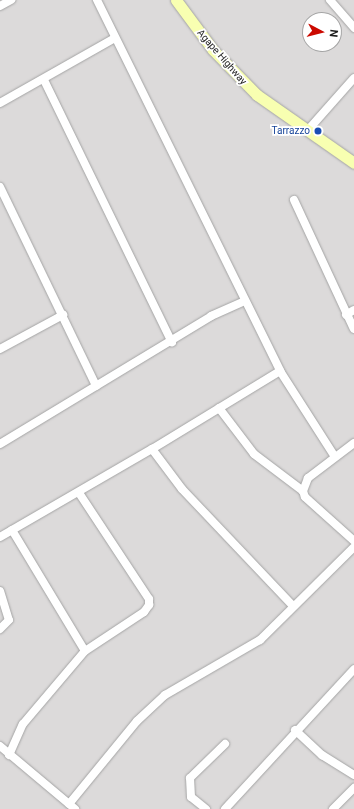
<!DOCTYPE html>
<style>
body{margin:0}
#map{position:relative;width:354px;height:809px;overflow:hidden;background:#f0ece2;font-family:Roboto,sans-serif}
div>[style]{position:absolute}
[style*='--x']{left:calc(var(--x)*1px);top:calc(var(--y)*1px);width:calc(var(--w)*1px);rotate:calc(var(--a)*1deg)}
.residential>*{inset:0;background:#dcdada}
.roads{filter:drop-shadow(0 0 1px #a4a4a4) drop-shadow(0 0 1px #a4a4a4)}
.street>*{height:8px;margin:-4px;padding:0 4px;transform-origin:4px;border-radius:4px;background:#fff}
.secondary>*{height:11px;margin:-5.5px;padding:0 5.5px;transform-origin:5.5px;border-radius:5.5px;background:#f8ffb1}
.dots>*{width:11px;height:11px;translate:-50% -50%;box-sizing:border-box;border:2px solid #fff;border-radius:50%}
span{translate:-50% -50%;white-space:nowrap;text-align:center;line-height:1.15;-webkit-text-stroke:3.5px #fff;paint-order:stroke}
.street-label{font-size:10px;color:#1d1d1d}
.transit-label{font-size:10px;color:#164399}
.right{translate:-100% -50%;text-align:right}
.north{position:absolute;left:302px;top:12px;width:40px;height:40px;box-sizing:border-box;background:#fff;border:1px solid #a5a5a5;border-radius:50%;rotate:97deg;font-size:11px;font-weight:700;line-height:16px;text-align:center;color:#1d1d1d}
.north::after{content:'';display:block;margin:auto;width:14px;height:18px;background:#cb0900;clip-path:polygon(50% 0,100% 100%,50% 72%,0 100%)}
</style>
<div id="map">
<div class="residential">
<div style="clip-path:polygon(evenodd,0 0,354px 0,354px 809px,0 809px,0 0,310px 20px,334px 20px,334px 44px,310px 44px,310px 20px)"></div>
</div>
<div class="roads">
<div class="street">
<div style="--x:97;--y:0;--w:414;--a:63.7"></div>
<div style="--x:280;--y:371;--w:102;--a:57.4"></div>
<div style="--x:330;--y:0;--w:37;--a:49"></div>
<div style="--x:0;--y:6;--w:13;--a:-29"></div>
<div style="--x:44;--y:80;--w:292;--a:64"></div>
<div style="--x:0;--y:103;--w:132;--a:-29.5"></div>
<div style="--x:308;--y:130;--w:69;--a:-48.5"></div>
<div style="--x:0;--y:187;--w:221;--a:64.2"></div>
<div style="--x:294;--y:200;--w:142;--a:65.1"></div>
<div style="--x:346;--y:315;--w:9;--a:-32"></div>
<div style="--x:0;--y:349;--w:72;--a:-28.4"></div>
<div style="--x:280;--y:371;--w:150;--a:148.6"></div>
<div style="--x:152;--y:449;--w:50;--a:53.1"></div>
<div style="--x:182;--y:489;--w:161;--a:46.5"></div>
<div style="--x:219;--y:408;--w:58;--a:52.7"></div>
<div style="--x:254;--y:454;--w:61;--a:37.1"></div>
<div style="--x:354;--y:443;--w:58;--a:142.7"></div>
<div style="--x:308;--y:478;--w:14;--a:111"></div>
<div style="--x:303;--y:491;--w:6;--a:72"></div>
<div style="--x:305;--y:497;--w:66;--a:41.9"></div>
<div style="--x:0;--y:444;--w:247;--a:-31.2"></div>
<div style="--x:211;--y:316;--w:36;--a:-24"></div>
<div style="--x:12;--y:530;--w:141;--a:58.9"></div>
<div style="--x:0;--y:537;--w:176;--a:-30.1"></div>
<div style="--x:0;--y:591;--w:30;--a:73"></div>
<div style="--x:9;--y:620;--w:13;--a:135"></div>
<div style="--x:295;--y:730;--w:37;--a:43"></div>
<div style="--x:322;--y:755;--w:38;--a:32"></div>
<div style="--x:0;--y:746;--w:98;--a:40"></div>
<div style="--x:9;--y:755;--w:34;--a:-66"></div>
<div style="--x:23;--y:724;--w:96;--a:-49.7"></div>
<div style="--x:85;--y:651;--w:71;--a:-33.5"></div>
<div style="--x:144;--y:612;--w:9;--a:-54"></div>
<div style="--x:149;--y:605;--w:6;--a:-90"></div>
<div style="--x:149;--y:599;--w:127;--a:-123.4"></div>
<div style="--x:69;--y:804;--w:107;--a:-50.7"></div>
<div style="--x:137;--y:721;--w:38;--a:-43"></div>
<div style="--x:165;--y:695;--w:110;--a:-30.1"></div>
<div style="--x:260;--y:640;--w:132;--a:-44.7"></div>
<div style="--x:206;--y:809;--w:19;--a:-141"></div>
<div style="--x:191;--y:797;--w:19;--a:-93"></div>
<div style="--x:190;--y:778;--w:49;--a:-44.2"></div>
<div style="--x:225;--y:809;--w:190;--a:-47.3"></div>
<div style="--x:333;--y:809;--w:30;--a:-45"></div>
</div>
<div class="secondary">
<div style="--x:176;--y:0;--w:62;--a:53.5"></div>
<div style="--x:213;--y:50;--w:63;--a:45.6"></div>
<div style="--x:257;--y:95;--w:118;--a:35"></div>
</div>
</div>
<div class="dots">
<div style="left:318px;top:131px;background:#1a4fb4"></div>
</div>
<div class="street-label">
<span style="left:222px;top:57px;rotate:49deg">Agape Highway</span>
</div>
<div class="transit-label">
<span class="right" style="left:310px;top:131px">Tarrazzo</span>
</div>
<div class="north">N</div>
</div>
